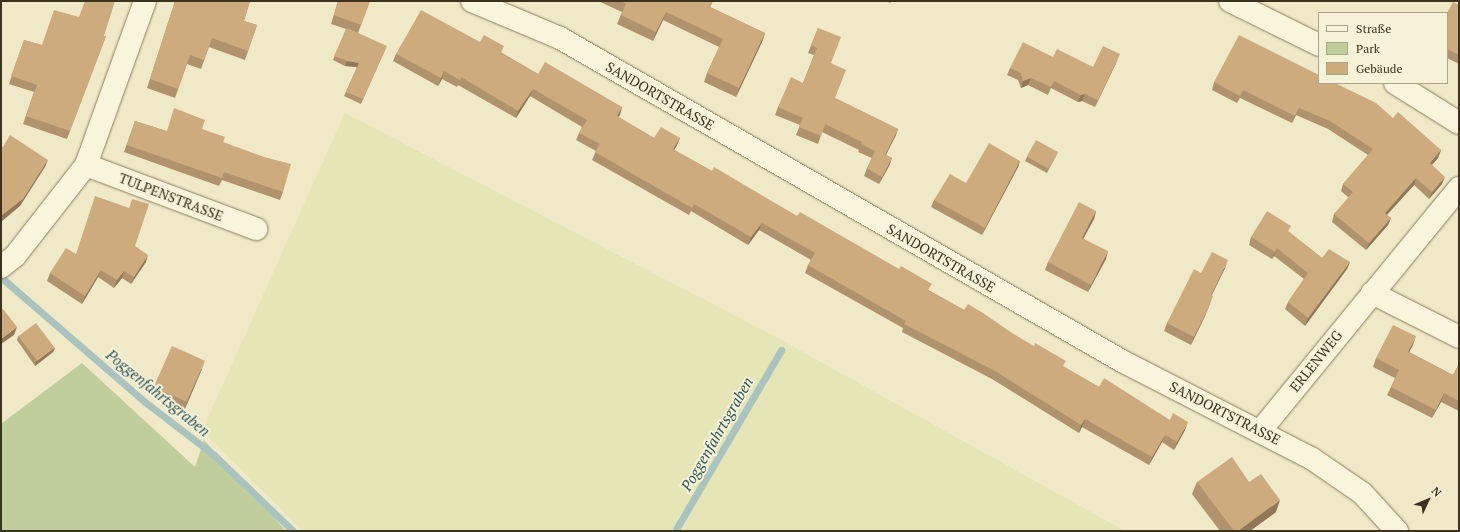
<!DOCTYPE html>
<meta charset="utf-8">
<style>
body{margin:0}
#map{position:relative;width:1460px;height:532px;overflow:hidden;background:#efe9c8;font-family:"PT Serif",serif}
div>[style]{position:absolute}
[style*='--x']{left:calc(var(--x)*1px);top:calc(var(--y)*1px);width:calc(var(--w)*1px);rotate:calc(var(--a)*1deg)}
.farmland>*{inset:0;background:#e5e5b5}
.green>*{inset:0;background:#c0ce9b}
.stream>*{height:7px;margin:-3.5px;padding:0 3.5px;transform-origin:3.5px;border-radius:3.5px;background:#a9c3bf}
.roads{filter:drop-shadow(0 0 1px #8c7d5c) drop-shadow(0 0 1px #8c7d5c)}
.minor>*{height:22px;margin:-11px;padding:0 11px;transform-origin:11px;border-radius:11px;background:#f9f5dc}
.wall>*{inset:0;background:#b0936c}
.shaded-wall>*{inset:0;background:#907858}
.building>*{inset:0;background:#cdab7d;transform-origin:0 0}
span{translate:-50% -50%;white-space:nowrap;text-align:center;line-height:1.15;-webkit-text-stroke:4px #f6f2d8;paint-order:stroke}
.street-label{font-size:14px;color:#3c3220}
.water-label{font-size:15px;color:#2f585c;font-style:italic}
.frame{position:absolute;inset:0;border:2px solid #3c3220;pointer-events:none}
.legend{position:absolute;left:1318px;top:12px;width:130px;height:72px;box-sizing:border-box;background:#f6f2d8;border:1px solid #aca58e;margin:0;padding:5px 7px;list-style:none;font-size:12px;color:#3c3220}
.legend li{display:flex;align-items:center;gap:8px;height:20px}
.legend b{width:20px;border:1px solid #aca58e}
.north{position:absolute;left:1408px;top:480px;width:40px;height:40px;-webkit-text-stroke:3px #f6f2d8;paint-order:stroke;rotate:46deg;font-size:11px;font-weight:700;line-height:16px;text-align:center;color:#3c3220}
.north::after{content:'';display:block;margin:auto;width:14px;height:18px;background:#3c3220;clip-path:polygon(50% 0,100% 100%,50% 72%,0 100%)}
</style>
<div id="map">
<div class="farmland">
<div style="clip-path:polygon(345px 113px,774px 336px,1125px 531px,303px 531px,202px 431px)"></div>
</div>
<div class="green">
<div style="clip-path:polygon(82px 363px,195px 467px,204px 440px,286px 531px,1px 531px,1px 424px)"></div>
</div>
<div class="stream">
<div style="--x:3;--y:279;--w:188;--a:40.9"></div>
<div style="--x:145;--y:402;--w:87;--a:37.5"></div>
<div style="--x:214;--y:455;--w:110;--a:43.9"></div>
<div style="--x:675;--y:531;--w:210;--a:-59.6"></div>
</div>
<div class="roads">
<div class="minor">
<div style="--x:472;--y:1;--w:95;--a:22.8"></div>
<div style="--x:560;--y:38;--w:648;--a:29.89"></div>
<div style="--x:1122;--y:361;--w:212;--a:27.2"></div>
<div style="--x:1311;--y:458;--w:62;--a:34.5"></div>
<div style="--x:1362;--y:493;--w:52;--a:47.4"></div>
<div style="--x:1230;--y:1;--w:99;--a:26.3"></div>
<div style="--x:1395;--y:83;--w:75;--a:32"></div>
<div style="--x:86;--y:165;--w:182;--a:20.6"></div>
<div style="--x:1;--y:267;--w:18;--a:-38"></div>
<div style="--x:15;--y:256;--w:115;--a:-52"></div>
<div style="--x:86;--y:165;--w:174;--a:-70.2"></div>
<div style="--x:1372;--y:293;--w:97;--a:26.8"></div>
<div style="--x:1261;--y:430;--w:313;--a:-50.7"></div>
</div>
</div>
<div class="wall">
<div style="clip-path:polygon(175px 1px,250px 1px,244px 21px,257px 25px,245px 60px,209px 47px,201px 69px,187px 64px,175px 98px,147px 88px)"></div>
<div style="clip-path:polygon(338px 1px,370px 1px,358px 33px,385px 50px,361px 104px,344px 96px,357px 67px,345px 66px,333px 60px,346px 29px,331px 24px)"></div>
<div style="clip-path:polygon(598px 1px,713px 1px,710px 7px,765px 33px,762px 42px,736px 97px,704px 82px,707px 73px,719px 47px,663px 20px,653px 41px,617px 24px,622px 12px)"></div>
<div style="clip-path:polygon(886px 1px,892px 1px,890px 3px)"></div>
<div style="clip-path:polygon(1459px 5px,1459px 64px,1447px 58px,1447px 13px)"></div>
<div style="clip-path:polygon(818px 28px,831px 63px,835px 98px,898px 129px,895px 137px,886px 155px,892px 158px,889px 166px,879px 184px,864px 176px,867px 168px,872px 158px,858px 152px,859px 150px,822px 132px,818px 144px,796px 135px,800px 125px,775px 115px,778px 107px,803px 83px,814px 55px,808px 53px)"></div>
<div style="clip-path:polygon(104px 36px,106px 36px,67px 139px,23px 124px,34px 92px,9px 84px,24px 40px,42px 45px)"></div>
<div style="clip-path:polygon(480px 42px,502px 53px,538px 74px,622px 107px,618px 117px,654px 138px,680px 138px,677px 145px,674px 150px,712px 171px,797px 216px,964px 310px,1015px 335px,1064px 367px,1099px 387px,1185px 430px,1174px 450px,1162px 442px,1149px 465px,1082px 427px,1079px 433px,992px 379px,902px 332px,903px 328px,805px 273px,808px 265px,811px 260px,759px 230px,748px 245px,691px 211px,689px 215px,592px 160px,596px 151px,576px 140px,579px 133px,582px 127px,530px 96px,516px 118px,458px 85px,457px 87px,442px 79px,438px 86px,393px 61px,396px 54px)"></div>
<div style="clip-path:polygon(1053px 57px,1093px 67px,1117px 61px,1095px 107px,1082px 101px,1078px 102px,1051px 88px,1048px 95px,1028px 85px,1021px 88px,1018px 80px,1007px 75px,1010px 68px)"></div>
<div style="clip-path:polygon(1214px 82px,1393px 118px,1441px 150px,1438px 158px,1432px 165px,1442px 184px,1429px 199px,1414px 185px,1387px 215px,1391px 218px,1388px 225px,1366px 250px,1332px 222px,1334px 214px,1349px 198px,1341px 191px,1343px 184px,1368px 155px,1328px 129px,1296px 115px,1292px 123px,1240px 98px,1237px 103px,1212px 90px)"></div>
<div style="clip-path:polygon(135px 121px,166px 131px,202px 129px,223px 142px,283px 192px,280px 200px,222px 180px,219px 186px,124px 152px)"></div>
<div style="clip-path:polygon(1058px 152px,1056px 156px,1047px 173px,1025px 161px,1027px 157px)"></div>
<div style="clip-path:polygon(1020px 161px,1018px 167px,982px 235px,931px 207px,934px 200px,966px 183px)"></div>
<div style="clip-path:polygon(1096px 211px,1094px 219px,1083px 238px,1106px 259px,1088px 292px,1045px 270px,1048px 262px)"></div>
<div style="clip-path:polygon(1289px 232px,1322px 258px,1350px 262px,1347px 269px,1305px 326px,1285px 309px,1288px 302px,1304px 279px,1274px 256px,1272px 259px,1249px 245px,1251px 237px)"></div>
<div style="clip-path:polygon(135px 246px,146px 262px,131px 284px,122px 278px,114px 288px,98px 277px,82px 304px,47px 281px,50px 273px,76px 254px)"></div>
<div style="clip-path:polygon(1225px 268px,1212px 295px,1205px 316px,1191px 345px,1164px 331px,1167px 323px,1201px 273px)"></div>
<div style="clip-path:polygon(18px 336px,55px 348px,53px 352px,35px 366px,17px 340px)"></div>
<div style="clip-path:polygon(1413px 345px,1409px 352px,1453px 375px,1459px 364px,1459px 411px,1441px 402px,1432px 418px,1387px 395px,1391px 387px,1395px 378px,1373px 367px,1376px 358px)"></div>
<div style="clip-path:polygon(202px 369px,184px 411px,150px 396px,154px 387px)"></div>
<div style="clip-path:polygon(1197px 482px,1249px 482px,1276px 512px,1250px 531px,1220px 531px,1192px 494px)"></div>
</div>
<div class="shaded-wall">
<div style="clip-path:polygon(666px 12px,663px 20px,653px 41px,656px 32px)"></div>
<div style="clip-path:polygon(765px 33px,762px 42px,736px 97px,739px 88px)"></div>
<div style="clip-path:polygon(1120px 54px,1117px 61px,1095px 107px,1098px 100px)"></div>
<div style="clip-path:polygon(347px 61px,359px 63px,358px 67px,345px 66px)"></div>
<div style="clip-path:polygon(444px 71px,442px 79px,438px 86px,441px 78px)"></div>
<div style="clip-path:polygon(1031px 78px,1028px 85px,1021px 88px,1023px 81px)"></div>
<div style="clip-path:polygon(533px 89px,530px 96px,516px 118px,518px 111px)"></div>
<div style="clip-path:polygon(1085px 94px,1082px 101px,1078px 102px,1081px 95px)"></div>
<div style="clip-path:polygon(622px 107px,620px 115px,614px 124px,617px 116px)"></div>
<div style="clip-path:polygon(1299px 108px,1296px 115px,1292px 123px,1295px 116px)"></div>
<div style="clip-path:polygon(898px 129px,895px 137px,882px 162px,885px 155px)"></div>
<div style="clip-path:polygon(680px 138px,677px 145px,670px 157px,673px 149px)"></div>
<div style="clip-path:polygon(1441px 150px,1438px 158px,1427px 170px,1430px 163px)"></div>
<div style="clip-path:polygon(892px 158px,889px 166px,879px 184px,882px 177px)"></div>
<div style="clip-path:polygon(48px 160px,45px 167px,20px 206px,1px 222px,1px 216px)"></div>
<div style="clip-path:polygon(1020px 161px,1018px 167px,982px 235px,985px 228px)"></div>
<div style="clip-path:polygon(1445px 177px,1442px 184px,1429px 199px,1432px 192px)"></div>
<div style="clip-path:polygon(1416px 178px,1414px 185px,1382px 220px,1385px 213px)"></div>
<div style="clip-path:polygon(1096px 211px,1094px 219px,1080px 245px,1082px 238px)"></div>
<div style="clip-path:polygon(1391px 218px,1388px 225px,1366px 250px,1369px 243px)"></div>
<div style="clip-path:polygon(762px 223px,759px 230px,748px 245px,751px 237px)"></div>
<div style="clip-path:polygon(1277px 248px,1274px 256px,1272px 259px,1275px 252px)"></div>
<div style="clip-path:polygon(1108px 251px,1106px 259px,1088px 292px,1091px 285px)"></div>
<div style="clip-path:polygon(148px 255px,146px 262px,131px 284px,134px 277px)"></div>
<div style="clip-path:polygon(1228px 260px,1225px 268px,1208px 302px,1211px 295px)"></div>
<div style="clip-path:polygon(1350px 262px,1347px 269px,1305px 326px,1308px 318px)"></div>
<div style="clip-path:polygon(101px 270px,98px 277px,82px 304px,85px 296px)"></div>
<div style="clip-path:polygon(124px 271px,122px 278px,114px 288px,117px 280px)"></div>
<div style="clip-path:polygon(1213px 296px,1205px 316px,1191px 345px,1194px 337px)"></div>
<div style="clip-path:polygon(17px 327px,14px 335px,1px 344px,1px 339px)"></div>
<div style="clip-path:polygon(1416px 336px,1413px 345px,1405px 360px,1408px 352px)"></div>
<div style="clip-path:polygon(55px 348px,53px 352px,35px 366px,36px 361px)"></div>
<div style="clip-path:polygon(205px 361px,202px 369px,184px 411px,187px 402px)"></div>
<div style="clip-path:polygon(1444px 393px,1441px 402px,1432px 418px,1436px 410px)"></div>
<div style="clip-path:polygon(1085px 419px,1082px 427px,1079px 433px,1081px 425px)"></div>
<div style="clip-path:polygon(1188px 422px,1185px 430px,1174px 450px,1177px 442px)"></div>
<div style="clip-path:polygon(1165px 435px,1162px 442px,1149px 465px,1152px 457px)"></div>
<div style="clip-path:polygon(1280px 500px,1276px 512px,1250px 531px,1238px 531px)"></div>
</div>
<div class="building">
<div style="clip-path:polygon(85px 1px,115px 1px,104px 36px,106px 36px,70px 131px,26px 116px,37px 85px,11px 76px,24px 40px,42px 45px,54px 10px,79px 17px)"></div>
<div style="clip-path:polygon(175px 1px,250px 1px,244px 21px,257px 25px,248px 51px,212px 38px,204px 60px,190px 55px,178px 89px,150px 79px)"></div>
<div style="clip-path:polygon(339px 1px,370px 1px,361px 25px,334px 15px)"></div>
<div style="clip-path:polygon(621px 1px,712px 1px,709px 7px,765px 33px,739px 88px,707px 73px,723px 39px,666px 12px,656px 32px,621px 15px,626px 4px)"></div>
<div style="clip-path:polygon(1453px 2px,1459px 5px,1459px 55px,1447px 49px,1447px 13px)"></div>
<div style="clip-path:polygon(421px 10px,480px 42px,484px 35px,504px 46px,501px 53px,538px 74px,545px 62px,622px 107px,617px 116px,654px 138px,661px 127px,680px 138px,673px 149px,712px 171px,714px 167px,797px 216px,800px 212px,899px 269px,901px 266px,932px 284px,928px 290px,964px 310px,968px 304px,983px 313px,1015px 335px,1034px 346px,1035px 343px,1066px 361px,1063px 366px,1099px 387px,1104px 378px,1170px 420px,1173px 413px,1188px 422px,1177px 442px,1165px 435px,1152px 457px,1085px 419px,1081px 425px,995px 371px,904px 324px,906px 321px,808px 265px,815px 253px,762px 223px,751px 237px,694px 204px,692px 208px,595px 152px,600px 144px,579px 133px,587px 120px,533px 89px,518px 111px,461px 77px,460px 80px,444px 71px,441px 78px,396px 54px)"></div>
<div style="clip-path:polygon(347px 28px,387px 46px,363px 99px,346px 92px,359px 63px,347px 61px,334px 56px)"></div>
<div style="clip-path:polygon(818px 28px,841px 37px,831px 63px,846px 70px,835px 98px,898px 129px,885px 155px,892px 158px,882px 177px,867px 168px,875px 151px,861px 144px,862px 142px,825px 124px,821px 136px,799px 127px,803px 118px,778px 107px,791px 77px,803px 83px,817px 48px,811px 45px)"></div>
<div style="clip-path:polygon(1239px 35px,1319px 75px,1319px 83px,1335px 83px,1376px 103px,1393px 118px,1398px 112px,1441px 150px,1430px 163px,1445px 177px,1432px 192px,1416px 178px,1385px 213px,1391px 218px,1369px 243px,1334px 214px,1353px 192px,1343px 184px,1373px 149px,1330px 121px,1299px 108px,1295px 116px,1243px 90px,1240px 96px,1214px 82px)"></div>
<div style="clip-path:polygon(1023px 42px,1053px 57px,1057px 49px,1093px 67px,1103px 46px,1120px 54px,1098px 100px,1085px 94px,1081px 95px,1054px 81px,1051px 87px,1031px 78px,1023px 81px,1021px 73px,1010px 68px)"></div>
<div style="clip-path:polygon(174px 108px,205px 120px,202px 129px,225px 137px,223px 142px,264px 157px,291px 164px,283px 192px,224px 172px,222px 178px,127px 145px,135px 121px,167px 131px)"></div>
<div style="clip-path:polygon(10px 135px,48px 160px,23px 199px,1px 216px,1px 146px,3px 147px)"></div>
<div style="left:1036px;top:140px;width:25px;height:19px;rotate:29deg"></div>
<div style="clip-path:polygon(989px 143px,1020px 161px,985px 228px,934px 200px,950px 174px,966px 183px)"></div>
<div style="clip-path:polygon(95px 196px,129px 208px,132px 199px,149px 204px,135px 246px,148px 255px,134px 277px,124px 271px,117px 280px,101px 270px,85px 296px,50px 273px,66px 248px,76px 254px)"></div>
<div style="clip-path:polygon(1079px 202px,1096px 211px,1082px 238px,1108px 251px,1091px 285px,1048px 262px)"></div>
<div style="clip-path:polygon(1267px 211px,1291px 226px,1288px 231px,1322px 258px,1329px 249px,1350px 262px,1308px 318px,1288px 302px,1308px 273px,1277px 248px,1275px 252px,1251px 237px)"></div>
<div style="clip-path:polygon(1212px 252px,1228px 260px,1211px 295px,1213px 296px,1208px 309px,1194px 337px,1167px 323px,1194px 269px,1201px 273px)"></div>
<div style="clip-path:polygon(3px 309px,17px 327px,1px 339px,1px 310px)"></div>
<div style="left:36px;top:323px;width:31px;height:22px;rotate:53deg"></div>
<div style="clip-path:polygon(1393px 325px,1416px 336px,1408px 352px,1453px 375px,1459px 364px,1459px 401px,1444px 393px,1436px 410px,1391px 387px,1399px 370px,1376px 358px)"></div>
<div style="left:172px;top:346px;width:36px;height:45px;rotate:24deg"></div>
<div style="clip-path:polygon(1232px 457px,1249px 482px,1261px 474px,1280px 500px,1238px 531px,1234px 531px,1197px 482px)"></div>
</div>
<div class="street-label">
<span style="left:660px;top:96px;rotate:30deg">SANDORTSTRASSE</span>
<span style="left:171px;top:197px;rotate:21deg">TULPENSTRASSE</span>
<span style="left:941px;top:258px;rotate:30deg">SANDORTSTRASSE</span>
<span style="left:1316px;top:361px;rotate:-51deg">ERLENWEG</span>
<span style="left:1225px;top:413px;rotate:27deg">SANDORTSTRASSE</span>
</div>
<div class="water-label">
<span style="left:158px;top:393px;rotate:39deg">Poggenfahrtsgraben</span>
<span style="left:717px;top:434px;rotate:-60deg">Poggenfahrtsgraben</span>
</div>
<div class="frame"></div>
<ul class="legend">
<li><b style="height:5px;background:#f9f5dc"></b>Straße</li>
<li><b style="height:11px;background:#c0ce9b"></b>Park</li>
<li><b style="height:11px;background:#cdab7d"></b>Gebäude</li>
</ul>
<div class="north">N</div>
</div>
